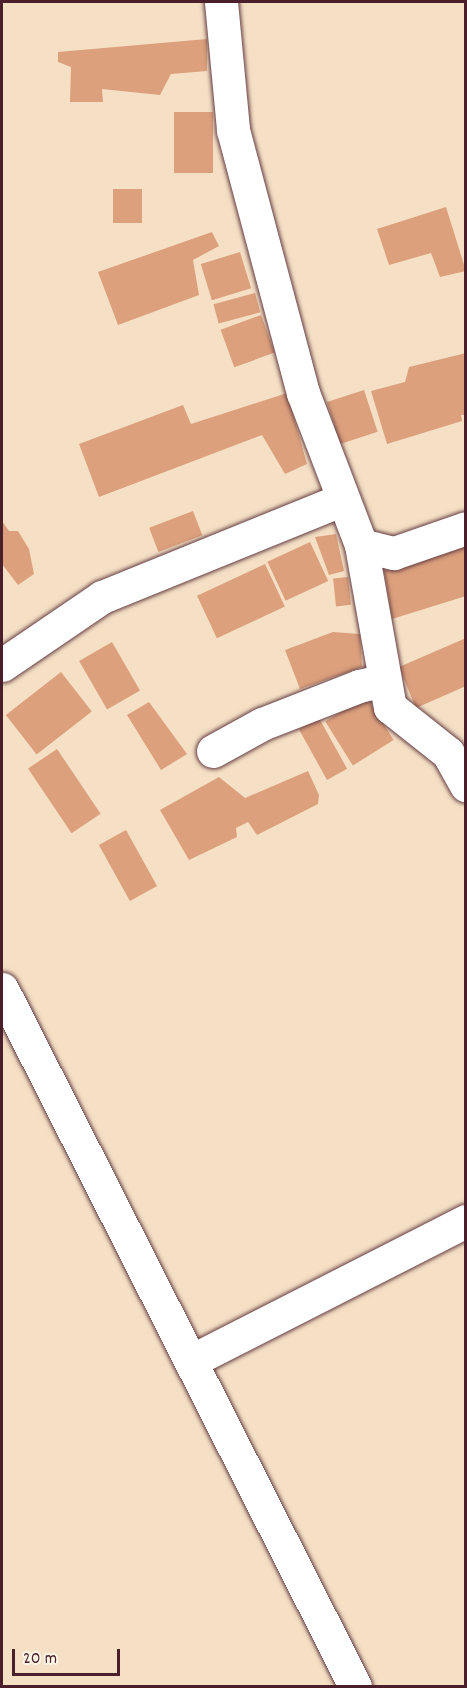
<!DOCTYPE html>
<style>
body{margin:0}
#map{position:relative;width:467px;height:1688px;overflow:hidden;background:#f5e0c5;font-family:Dekko,sans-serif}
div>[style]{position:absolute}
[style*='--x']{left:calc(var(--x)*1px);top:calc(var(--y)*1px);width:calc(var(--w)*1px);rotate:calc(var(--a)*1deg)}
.building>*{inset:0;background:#dca07c;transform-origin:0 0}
.roads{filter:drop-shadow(0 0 2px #643c42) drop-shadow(0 0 2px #643c42)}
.street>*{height:33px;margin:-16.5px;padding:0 16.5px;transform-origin:16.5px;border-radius:16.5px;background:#fff}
span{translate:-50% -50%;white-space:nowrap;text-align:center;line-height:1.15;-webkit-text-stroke:6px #fcf5e5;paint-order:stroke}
.frame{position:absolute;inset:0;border:3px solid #4a1f2b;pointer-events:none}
.scale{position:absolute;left:12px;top:1649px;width:108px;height:27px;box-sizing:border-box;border:3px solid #4a1f2b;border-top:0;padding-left:8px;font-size:18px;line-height:21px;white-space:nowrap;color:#4a1f2b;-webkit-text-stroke:4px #fcf5e5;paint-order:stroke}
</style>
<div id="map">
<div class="building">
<div style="clip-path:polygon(207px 39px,207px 71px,171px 74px,160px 95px,102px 89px,103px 102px,70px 102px,71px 67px,58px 62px,58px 52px)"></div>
<div style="left:174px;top:112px;width:39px;height:61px"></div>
<div style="left:113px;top:189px;width:29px;height:34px"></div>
<div style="clip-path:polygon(446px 207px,466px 271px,440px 277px,431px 253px,389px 265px,377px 229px)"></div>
<div style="clip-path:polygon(212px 232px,219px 246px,193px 260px,199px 295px,118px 325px,98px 272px)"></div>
<div style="left:240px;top:252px;width:38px;height:41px;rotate:73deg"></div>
<div style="left:255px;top:293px;width:20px;height:43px;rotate:75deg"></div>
<div style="left:261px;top:315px;width:40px;height:43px;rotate:70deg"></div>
<div style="clip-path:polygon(466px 353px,466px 415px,461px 415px,462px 421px,387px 444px,371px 391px,405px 382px,409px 367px)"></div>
<div style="left:364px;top:390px;width:44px;height:39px;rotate:72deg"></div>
<div style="clip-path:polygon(287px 393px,307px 464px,285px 474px,262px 435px,99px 497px,79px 444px,183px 405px,191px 424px)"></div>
<div style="left:193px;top:511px;width:26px;height:47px;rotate:69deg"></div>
<div style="clip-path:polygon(2px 521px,9px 531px,18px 531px,29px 549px,34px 574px,18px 585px,2px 564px)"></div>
<div style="clip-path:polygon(336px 534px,344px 571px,329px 575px,315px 537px)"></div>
<div style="left:310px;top:542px;width:43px;height:47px;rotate:65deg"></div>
<div style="clip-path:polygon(466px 546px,466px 596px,392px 619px,384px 571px)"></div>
<div style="left:265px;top:564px;width:47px;height:75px;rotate:65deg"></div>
<div style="left:348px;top:577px;width:28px;height:15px;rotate:84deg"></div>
<div style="clip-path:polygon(333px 632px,360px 634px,362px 667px,300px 689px,285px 650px)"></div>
<div style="clip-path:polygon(466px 638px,466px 686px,416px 708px,399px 667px)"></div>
<div style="left:112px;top:642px;width:56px;height:38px;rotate:60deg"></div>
<div style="left:61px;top:672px;width:50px;height:70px;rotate:52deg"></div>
<div style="left:366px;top:696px;width:52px;height:48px;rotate:58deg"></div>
<div style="clip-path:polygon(149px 702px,187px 754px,161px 770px,127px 715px)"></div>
<div style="left:319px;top:718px;width:58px;height:23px;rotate:61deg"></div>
<div style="left:57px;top:749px;width:78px;height:35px;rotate:56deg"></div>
<div style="clip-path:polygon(308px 771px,319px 795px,318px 804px,257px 835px,248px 822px,236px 828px,237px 837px,189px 860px,160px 810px,219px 777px,245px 798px)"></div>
<div style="left:126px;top:830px;width:64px;height:31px;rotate:61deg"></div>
</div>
<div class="roads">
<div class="street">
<div style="--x:221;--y:2;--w:129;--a:84.6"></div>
<div style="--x:233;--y:130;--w:272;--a:75.1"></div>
<div style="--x:303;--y:393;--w:163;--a:69.1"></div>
<div style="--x:361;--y:545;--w:165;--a:79.9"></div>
<div style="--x:390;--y:707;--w:74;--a:38.4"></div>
<div style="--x:448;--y:753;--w:37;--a:61"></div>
<div style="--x:361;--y:545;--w:34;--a:14"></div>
<div style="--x:394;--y:553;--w:76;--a:-19.1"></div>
<div style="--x:2;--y:665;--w:121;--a:-34.2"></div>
<div style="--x:102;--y:597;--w:258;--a:-22.1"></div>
<div style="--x:213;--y:751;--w:56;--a:-28.9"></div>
<div style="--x:262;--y:724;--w:104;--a:-21.4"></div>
<div style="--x:359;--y:686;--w:26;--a:-13"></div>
<div style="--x:2;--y:989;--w:781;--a:63.14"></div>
<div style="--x:191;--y:1361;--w:309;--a:-27"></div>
</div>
</div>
<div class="frame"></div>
<div class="scale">20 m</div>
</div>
